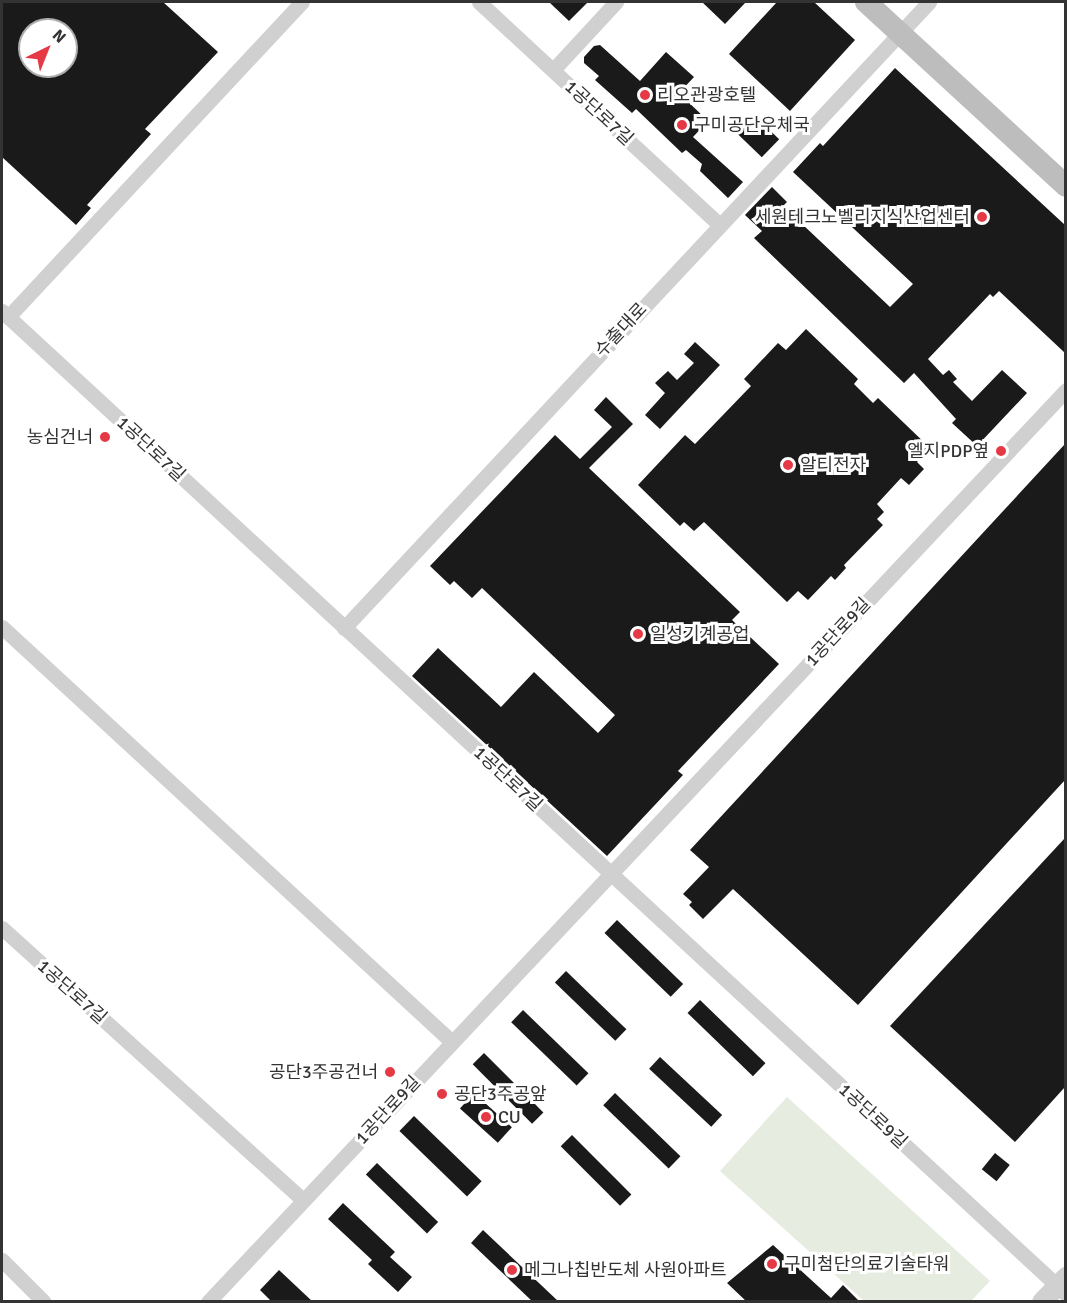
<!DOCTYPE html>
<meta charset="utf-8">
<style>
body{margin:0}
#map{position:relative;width:1067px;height:1303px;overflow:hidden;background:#fff;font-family:Signika,"Noto Sans KR",sans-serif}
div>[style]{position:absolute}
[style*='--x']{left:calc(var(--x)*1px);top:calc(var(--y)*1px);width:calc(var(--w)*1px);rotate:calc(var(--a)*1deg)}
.green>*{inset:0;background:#e6ecdf}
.building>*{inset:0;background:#1a1a1a;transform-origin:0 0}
.minor>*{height:15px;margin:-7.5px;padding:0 7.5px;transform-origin:7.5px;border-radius:7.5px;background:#d0d0d0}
.tertiary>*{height:20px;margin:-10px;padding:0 10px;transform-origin:10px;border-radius:10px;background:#d0d0d0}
.secondary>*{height:22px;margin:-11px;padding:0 11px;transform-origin:11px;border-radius:11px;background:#bdbdbd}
.dots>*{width:16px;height:16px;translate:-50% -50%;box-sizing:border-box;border:3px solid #fff;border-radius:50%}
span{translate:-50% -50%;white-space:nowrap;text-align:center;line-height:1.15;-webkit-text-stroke:6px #fff;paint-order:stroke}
.poi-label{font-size:18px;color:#333}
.left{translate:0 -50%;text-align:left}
.right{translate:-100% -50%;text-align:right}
.street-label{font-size:18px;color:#333}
.frame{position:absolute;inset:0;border:3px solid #333;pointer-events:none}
.north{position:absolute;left:18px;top:18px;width:60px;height:60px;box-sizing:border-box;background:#fff;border:2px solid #adadad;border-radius:50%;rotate:43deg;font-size:16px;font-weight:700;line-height:24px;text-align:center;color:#333}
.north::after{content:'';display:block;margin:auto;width:21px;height:27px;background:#e63946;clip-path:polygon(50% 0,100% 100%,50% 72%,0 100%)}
</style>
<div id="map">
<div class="green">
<div style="clip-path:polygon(787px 1097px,990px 1281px,971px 1301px,864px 1301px,720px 1171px)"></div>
</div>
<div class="building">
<div style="clip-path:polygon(evenodd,2px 2px,163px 2px,218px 52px,145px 129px,151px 134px,87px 205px,91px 208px,76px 225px,2px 157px,2px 2px,30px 30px,66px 30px,66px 66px,30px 66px,30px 30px)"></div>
<div style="clip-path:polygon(549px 2px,588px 2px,569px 21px)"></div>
<div style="clip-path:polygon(702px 2px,746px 2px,725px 24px)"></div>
<div style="clip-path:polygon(777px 2px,814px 2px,855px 40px,790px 111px,729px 54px)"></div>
<div style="clip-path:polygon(600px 45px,640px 81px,666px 52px,694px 77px,679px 93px,708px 121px,693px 137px,743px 182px,728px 198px,700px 171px,702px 164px,686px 150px,682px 153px,636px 109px,632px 113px,595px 80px,599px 76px,584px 63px,584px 57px,594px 46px)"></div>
<div style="clip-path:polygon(895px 68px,1065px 225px,1065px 353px,999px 291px,993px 297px,990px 294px,928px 359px,943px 375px,949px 370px,957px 379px,953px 382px,972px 401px,1002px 370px,1027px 393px,977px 446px,952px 423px,956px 419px,914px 373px,904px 383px,754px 238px,762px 231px,745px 215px,772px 187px,787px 202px,783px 206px,890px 307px,913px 284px,793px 172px,820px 143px,823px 146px)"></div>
<div style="left:754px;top:115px;width:35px;height:25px;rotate:44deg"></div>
<div style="clip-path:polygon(806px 329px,858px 379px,854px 384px,873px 403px,878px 398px,930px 448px,917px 462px,924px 469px,909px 485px,901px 478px,877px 504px,884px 512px,877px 519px,883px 525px,844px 565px,846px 568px,835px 580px,831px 576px,808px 600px,798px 591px,787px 602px,704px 522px,694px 531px,684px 522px,680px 526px,638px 485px,685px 435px,695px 444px,751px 386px,744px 379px,778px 343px,786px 350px)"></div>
<div style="clip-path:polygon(695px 342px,720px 365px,660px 429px,645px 415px,665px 393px,655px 383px,668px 371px,677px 380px,694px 363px,684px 354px)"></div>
<div style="clip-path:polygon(606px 397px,633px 424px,589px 468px,740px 612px,732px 620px,779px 664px,678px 771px,683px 775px,607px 856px,412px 676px,438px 648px,501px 707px,534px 672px,598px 733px,615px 715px,482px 588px,472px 598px,454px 581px,450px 585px,430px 566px,555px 435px,580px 459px,612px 427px,594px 410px)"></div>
<div style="clip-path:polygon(1065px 444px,1065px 780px,858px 1005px,733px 889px,703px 919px,689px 905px,692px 902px,683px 894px,709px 867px,690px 850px)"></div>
<div style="clip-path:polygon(1065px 838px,1065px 1087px,1015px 1142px,890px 1026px)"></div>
<div style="left:617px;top:920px;width:92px;height:18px;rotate:44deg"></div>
<div style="left:566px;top:971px;width:84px;height:16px;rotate:44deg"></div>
<div style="left:700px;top:1000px;width:91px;height:18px;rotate:44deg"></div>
<div style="left:523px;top:1010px;width:91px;height:17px;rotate:44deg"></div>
<div style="left:484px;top:1053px;width:84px;height:16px;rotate:45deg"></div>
<div style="left:660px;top:1057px;width:85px;height:16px;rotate:43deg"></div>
<div style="left:474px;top:1093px;width:51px;height:21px;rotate:42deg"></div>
<div style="left:615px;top:1093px;width:91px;height:17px;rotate:44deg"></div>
<div style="left:414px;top:1116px;width:94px;height:21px;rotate:44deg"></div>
<div style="left:572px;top:1135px;width:84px;height:16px;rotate:45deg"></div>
<div style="left:995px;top:1153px;width:19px;height:21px;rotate:39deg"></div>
<div style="left:377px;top:1163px;width:85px;height:16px;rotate:44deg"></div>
<div style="clip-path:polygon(343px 1203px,395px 1252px,390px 1257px,412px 1277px,398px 1292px,368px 1264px,372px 1260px,328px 1219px)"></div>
<div style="clip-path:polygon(483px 1230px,559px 1302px,533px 1302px,471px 1243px)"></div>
<div style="clip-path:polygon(773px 1245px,831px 1298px,843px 1285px,860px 1302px,747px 1302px,727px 1283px)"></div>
<div style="clip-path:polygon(279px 1270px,313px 1302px,272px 1302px,260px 1290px)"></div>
</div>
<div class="minor">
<div style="--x:479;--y:2;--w:327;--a:42.8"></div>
<div style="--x:553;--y:70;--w:93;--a:-47.2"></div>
<div style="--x:2;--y:311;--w:1449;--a:42.73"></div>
<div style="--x:8;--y:317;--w:431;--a:-47"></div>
<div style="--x:2;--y:627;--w:612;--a:42.68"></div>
<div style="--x:344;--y:628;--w:857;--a:-46.94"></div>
<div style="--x:2;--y:928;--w:406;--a:42.1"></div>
<div style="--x:2;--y:1260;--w:59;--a:45"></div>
<div style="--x:208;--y:1302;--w:1252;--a:-46.75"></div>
</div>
<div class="tertiary">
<div style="--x:1042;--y:1302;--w:35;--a:-46"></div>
</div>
<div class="secondary">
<div style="--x:866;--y:2;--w:272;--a:42.6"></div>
</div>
<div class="dots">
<div style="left:645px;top:95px;background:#e63946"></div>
<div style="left:682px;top:125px;background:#e63946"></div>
<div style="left:982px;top:217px;background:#e63946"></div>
<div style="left:105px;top:437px;background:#e63946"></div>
<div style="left:1001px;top:451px;background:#e63946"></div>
<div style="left:788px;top:465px;background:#e63946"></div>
<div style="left:638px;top:634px;background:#e63946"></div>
<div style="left:390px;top:1072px;background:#e63946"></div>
<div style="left:442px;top:1094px;background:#e63946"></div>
<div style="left:486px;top:1117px;background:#e63946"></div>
<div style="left:772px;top:1264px;background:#e63946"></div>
<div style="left:512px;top:1270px;background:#e63946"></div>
</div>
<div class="poi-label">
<span class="left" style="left:657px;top:95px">리오관광호텔</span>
<span class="left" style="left:694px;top:125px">구미공단우체국</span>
<span class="right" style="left:970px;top:217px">세원테크노벨리지식산업센터</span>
<span class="right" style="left:93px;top:437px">농심건너</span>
<span class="right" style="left:989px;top:451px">엘지PDP옆</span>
<span class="left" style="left:800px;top:465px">알티전자</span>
<span class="left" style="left:650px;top:634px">일성기계공업</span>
<span class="right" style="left:378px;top:1072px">공단3주공건너</span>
<span class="left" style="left:454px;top:1094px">공단3주공앞</span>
<span class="left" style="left:498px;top:1117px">CU</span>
<span class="left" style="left:784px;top:1264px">구미첨단의료기술타워</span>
<span class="left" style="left:524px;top:1270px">메그나칩반도체 사원아파트</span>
</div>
<div class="street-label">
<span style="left:599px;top:113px;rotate:43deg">1공단로7길</span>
<span style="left:621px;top:330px;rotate:-47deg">수출대로</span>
<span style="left:151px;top:449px;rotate:43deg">1공단로7길</span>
<span style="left:838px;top:632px;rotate:-47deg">1공단로9길</span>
<span style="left:508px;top:779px;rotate:43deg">1공단로7길</span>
<span style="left:72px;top:992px;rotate:42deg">1공단로7길</span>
<span style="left:388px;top:1110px;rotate:-47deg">1공단로9길</span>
<span style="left:873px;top:1116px;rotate:43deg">1공단로9길</span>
</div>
<div class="frame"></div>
<div class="north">N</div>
</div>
